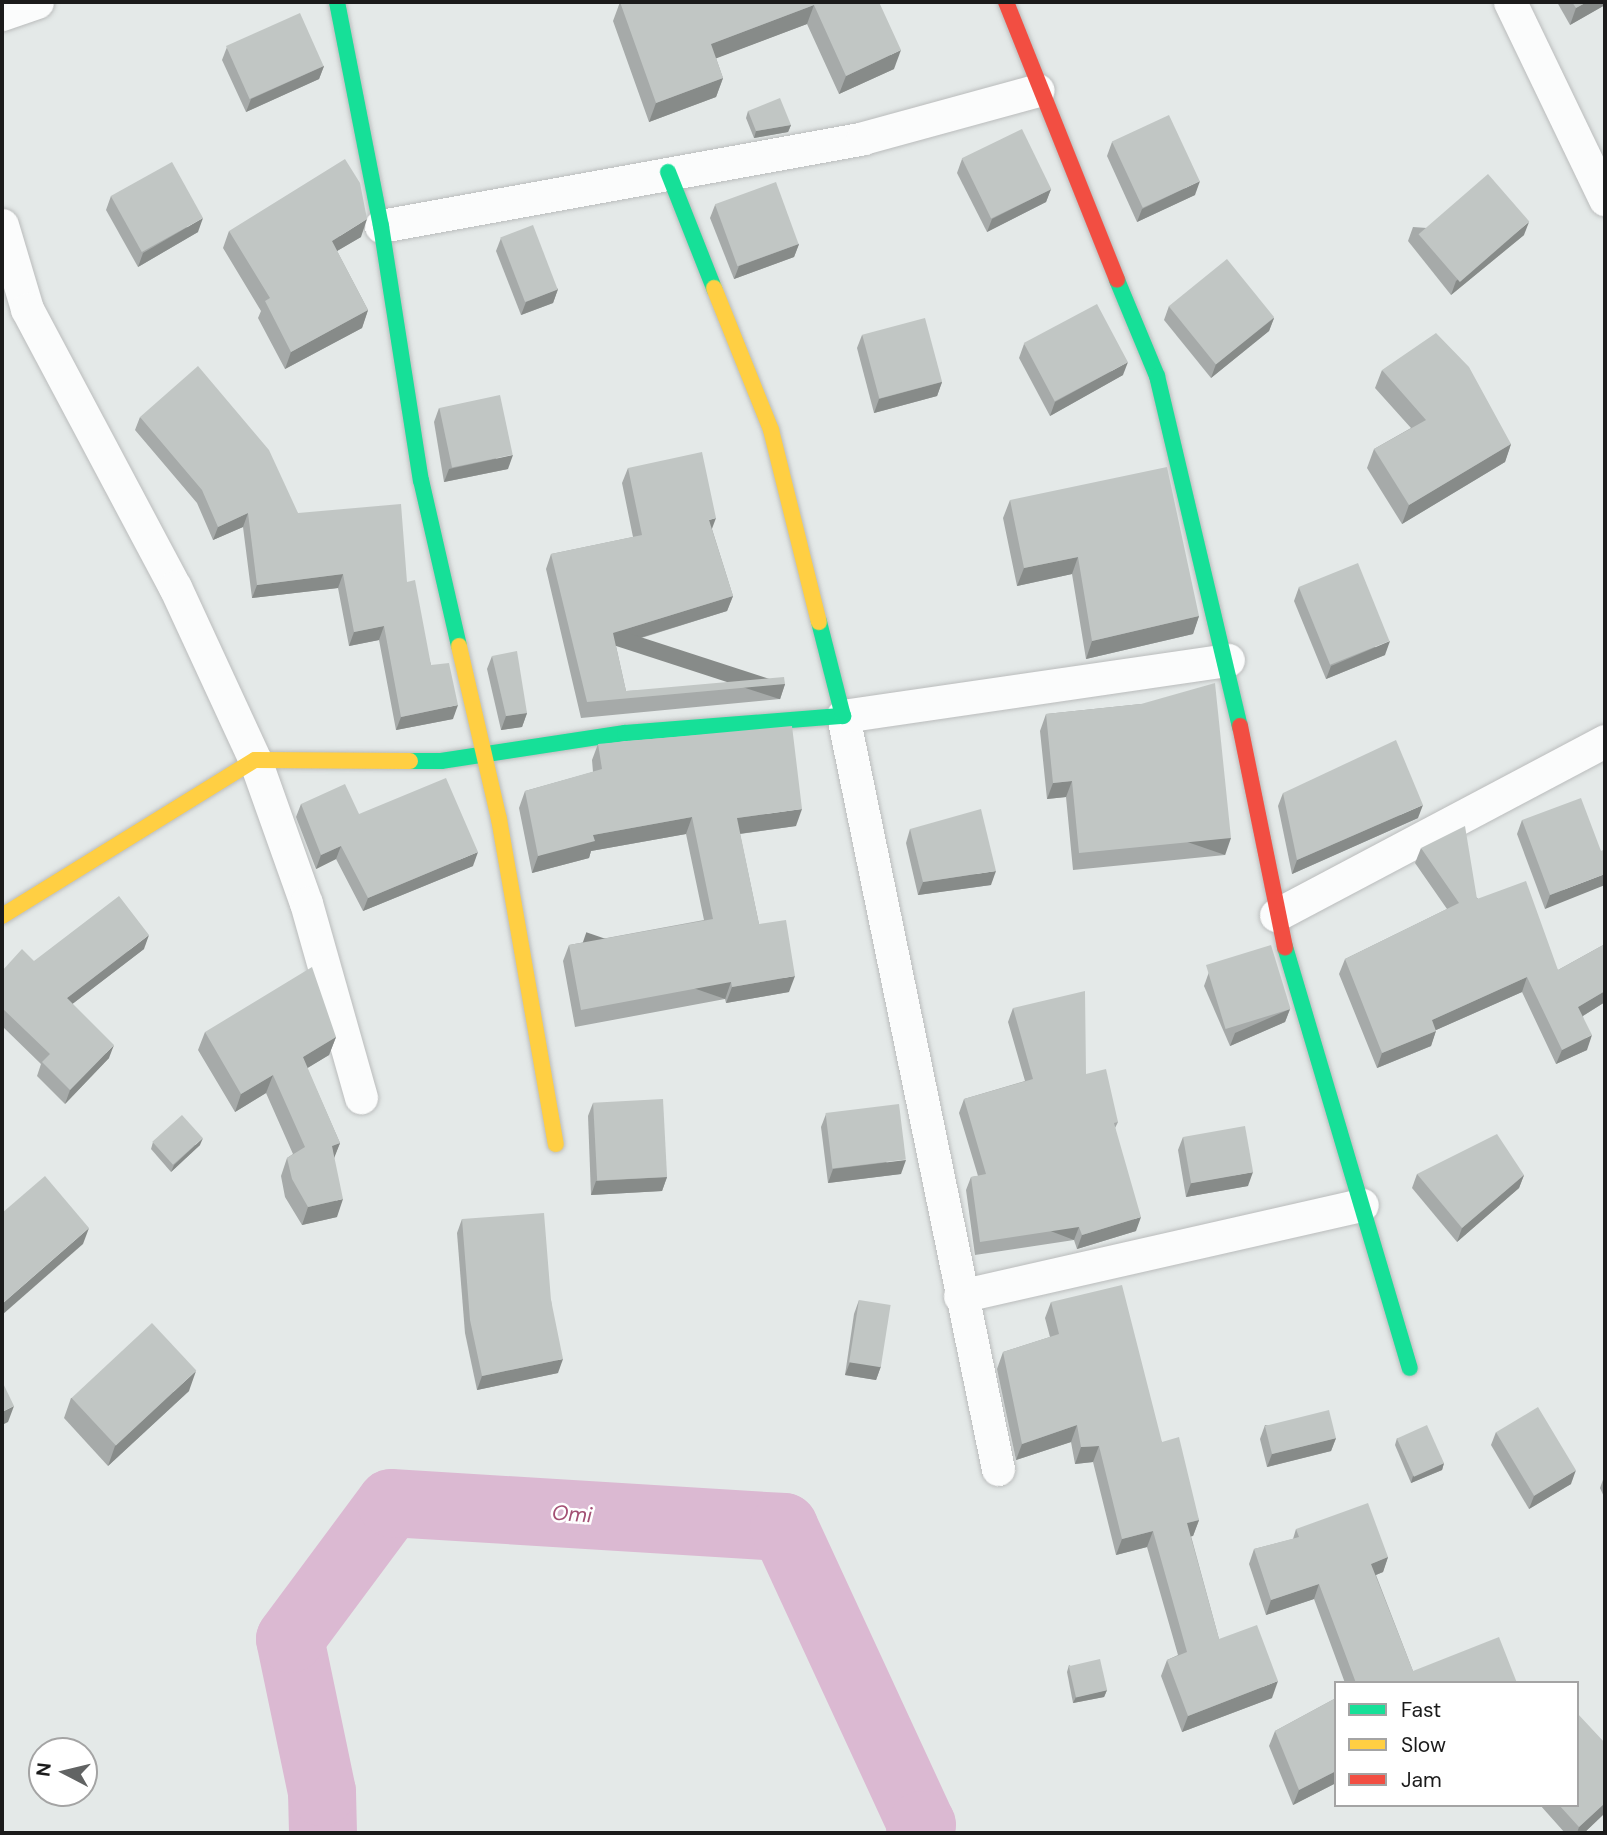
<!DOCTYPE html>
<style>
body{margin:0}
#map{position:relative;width:1607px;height:1835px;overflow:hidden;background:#e4e9e8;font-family:"DM Sans",sans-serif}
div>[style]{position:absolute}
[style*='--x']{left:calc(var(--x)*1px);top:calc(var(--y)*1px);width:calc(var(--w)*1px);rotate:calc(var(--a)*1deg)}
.river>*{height:68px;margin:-34px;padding:0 34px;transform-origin:34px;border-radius:34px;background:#dbb9d2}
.roads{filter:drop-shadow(0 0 2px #babcbc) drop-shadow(0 0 2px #babcbc)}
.street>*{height:33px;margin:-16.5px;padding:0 16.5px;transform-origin:16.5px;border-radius:16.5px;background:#fbfcfc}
.fast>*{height:16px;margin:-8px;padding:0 8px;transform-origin:8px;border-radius:8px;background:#16e098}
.slow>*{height:16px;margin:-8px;padding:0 8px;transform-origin:8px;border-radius:8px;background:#ffcf43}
.jam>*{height:16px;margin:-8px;padding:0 8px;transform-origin:8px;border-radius:8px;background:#f24e42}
.wall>*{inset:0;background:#a6aaa9}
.shaded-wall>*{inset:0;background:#878b89;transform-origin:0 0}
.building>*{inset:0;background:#c1c6c4;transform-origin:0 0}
span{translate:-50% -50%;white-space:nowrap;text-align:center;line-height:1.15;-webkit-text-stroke:5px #fff;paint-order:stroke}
.water-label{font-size:21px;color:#a34f73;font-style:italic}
.frame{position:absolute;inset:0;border:4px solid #1b1b1b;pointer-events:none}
.legend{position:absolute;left:1334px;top:1681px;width:245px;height:126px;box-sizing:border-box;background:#fff;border:2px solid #a4a4a4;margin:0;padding:9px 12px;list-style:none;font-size:21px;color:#1b1b1b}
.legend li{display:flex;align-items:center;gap:14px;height:35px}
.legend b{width:35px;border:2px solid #a4a4a4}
.north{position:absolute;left:28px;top:1737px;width:70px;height:70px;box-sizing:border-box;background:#fff;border:2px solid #a4a4a4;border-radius:50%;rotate:277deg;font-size:19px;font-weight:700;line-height:28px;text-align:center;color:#1b1b1b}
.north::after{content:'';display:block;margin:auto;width:24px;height:32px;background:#616363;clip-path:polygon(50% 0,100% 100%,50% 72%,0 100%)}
</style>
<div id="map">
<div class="river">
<div style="--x:323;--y:1833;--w:41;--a:-91.4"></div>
<div style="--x:322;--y:1792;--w:156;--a:-101.8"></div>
<div style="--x:290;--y:1639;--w:169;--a:-53.4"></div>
<div style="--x:391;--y:1503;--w:394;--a:3.5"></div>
<div style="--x:784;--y:1527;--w:328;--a:65.2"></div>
<div style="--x:922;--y:1825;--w:8;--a:104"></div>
</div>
<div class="roads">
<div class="street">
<div style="--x:1510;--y:2;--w:219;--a:64.3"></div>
<div style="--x:2;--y:14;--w:37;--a:-19"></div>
<div style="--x:2;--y:225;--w:88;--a:73.4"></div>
<div style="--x:27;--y:309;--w:315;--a:62"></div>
<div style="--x:175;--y:587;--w:191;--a:65.2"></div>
<div style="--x:255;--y:760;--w:152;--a:70.4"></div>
<div style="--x:306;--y:903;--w:202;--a:74.2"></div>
<div style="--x:381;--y:226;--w:490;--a:-10.3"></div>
<div style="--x:863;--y:138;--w:181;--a:-15.3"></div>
<div style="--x:1276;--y:915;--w:372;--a:-27.9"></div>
<div style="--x:960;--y:1296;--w:412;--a:-12.8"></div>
<div style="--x:998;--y:1469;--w:769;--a:-101.63"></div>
<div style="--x:843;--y:716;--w:389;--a:-8.3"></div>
</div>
<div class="fast">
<div style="--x:337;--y:2;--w:228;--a:78.9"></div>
<div style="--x:381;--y:226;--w:257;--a:81.1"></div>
<div style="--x:421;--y:480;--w:170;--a:77.1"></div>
<div style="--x:668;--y:172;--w:125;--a:68.4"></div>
<div style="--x:1117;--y:280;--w:104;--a:67.4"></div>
<div style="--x:1157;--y:376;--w:360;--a:76.7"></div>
<div style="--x:410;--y:761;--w:31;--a:0"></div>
<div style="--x:441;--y:761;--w:186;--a:-8.7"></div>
<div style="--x:625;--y:733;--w:219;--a:-4.5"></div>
<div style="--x:843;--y:716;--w:97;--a:-104.3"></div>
<div style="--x:1285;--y:947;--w:439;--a:73.5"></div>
</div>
<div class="slow">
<div style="--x:714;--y:288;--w:153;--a:68.1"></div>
<div style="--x:771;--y:430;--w:198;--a:76"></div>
<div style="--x:459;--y:646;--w:178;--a:77"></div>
<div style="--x:499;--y:819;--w:330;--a:80.1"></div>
<div style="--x:2;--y:916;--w:297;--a:-31.7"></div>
<div style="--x:255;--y:760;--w:155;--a:0.4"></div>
</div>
<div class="jam">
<div style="--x:1006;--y:2;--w:299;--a:68.2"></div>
<div style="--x:1240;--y:726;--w:226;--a:78.5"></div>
</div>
</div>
<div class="wall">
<div style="clip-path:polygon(620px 2px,879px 2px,894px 69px,839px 94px,807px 24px,716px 58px,723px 78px,716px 97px,649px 122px,613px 21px)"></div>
<div style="clip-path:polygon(1557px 2px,1605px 2px,1605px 5px,1570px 25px)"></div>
<div style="clip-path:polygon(227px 47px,324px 66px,319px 79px,246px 112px,222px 60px)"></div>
<div style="clip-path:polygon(748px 111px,791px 125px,788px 132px,754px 138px,746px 118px)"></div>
<div style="clip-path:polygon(1112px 142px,1195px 195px,1137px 222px,1107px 156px)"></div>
<div style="clip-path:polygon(962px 159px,1051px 189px,1046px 202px,987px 232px,957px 173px)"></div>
<div style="clip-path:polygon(111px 196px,198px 232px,138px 267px,106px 210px)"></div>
<div style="clip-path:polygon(715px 205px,799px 244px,794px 257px,734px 279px,710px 218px)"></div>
<div style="clip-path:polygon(1413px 227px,1524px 235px,1451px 295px,1408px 241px)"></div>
<div style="clip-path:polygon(229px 231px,361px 237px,337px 251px,368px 310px,362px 328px,285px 369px,258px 318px,261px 311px,223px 248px)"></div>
<div style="clip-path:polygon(501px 238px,558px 289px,553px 303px,521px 315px,496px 251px)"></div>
<div style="clip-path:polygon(1169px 306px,1274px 318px,1269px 331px,1211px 378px,1164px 320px)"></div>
<div style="clip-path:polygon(862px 335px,942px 382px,937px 396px,874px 413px,857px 348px)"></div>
<div style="clip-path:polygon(1024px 344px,1123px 375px,1050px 416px,1019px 358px)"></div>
<div style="clip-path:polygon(1382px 370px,1511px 444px,1505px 462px,1402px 524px,1367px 468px,1374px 449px,1411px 428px,1375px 388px)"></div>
<div style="clip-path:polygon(439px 408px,508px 469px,444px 482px,434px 422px)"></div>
<div style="clip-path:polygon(140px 417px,298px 513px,407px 582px,431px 665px,453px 719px,396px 730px,379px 640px,349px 646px,338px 588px,252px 598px,243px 527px,213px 540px,197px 503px,135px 430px)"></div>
<div style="clip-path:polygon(628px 468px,712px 529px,733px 596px,727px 611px,616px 646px,626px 691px,785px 684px,780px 699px,581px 718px,546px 569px,551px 554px,633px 537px,622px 483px)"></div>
<div style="clip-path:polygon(1010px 500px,1199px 616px,1193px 634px,1086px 659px,1072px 574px,1017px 586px,1003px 518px)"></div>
<div style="clip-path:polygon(1299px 587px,1385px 655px,1326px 679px,1294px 601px)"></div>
<div style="clip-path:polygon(492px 656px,527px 713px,522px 727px,501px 730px,487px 669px)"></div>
<div style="clip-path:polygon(1141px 704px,1225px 855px,1073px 870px,1066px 797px,1047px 799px,1040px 731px,1046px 714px)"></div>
<div style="clip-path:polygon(598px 744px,796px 826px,740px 834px,759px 924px,789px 992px,726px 1003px,725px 999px,575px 1027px,563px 961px,569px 945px,704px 920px,686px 834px,591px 851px,589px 858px,532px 873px,519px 808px,525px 791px,593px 772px,592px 760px)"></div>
<div style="clip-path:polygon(1283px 793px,1418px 818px,1292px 874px,1278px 806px)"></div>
<div style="clip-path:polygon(301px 804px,359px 814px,473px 866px,363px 911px,336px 859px,316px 869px,296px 817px)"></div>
<div style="clip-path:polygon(1522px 820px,1601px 851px,1545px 909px,1517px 834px)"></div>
<div style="clip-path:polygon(910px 829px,991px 885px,918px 895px,906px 843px)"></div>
<div style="clip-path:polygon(1421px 848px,1558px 970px,1605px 944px,1605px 1002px,1583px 1016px,1587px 1050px,1556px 1064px,1522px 992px,1436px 1030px,1431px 1046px,1377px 1068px,1339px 974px,1345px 959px,1447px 909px,1415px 863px)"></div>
<div style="clip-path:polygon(144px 949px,72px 1004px,109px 1058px,65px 1104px,37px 1076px,41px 1064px,2px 1026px,2px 971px,34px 961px)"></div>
<div style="clip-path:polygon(1209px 972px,1290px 1009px,1285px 1022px,1230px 1046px,1204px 986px)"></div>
<div style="clip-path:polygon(1013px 1008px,1086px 1074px,1118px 1122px,1115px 1128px,1136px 1231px,1077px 1249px,1074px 1240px,975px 1255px,966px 1190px,971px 1177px,978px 1176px,959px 1113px,964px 1099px,1025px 1081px,1008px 1022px)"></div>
<div style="clip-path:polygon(205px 1032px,336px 1037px,329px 1055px,307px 1068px,340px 1143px,334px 1157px,337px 1217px,302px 1225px,285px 1197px,281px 1176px,287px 1158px,293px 1154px,266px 1093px,235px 1112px,198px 1050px)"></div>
<div style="clip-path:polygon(593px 1103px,667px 1177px,662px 1191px,591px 1195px,588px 1116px)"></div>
<div style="clip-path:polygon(826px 1114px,901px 1174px,828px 1183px,821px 1127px)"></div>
<div style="clip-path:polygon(1183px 1137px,1248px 1186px,1186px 1197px,1178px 1150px)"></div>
<div style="clip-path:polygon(153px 1142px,200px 1145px,171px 1172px,151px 1149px)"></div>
<div style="clip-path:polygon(1417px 1174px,1524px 1175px,1519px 1188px,1457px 1242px,1412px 1188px)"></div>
<div style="clip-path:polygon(462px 1219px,551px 1300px,558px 1373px,477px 1390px,465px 1333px,457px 1233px)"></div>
<div style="clip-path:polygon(859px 1300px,881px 1366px,876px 1380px,845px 1375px,854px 1314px)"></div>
<div style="clip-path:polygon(1051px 1302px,1162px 1442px,1199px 1520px,1193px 1536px,1191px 1536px,1219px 1639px,1272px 1698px,1182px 1732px,1161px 1676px,1167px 1660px,1178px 1655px,1147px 1547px,1116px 1555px,1093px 1462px,1075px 1464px,1071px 1442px,1016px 1460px,997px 1369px,1003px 1352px,1050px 1337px,1045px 1318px)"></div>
<div style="clip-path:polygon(189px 1391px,108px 1466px,64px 1418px,71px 1398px)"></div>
<div style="clip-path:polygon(1265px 1425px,1336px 1438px,1331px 1451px,1267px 1467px,1260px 1439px)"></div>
<div style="clip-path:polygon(1496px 1432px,1571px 1484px,1529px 1509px,1491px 1445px)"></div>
<div style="clip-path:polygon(1397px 1438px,1444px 1463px,1442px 1470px,1411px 1483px,1395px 1445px)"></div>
<div style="clip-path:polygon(1605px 1474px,1605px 1499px,1600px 1488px)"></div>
<div style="clip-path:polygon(1296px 1529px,1388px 1557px,1383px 1572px,1376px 1575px,1413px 1671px,1517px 1683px,1345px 1683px,1314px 1599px,1266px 1615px,1249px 1564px,1254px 1549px,1293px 1539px)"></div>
<div style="clip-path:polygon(1069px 1665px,1107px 1690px,1104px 1697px,1073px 1703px,1067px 1672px)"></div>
<div style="clip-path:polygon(1336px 1698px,1336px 1783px,1293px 1805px,1269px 1746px,1275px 1731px)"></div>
<div style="clip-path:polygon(1605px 1743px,1605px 1813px,1584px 1833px,1565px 1833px,1540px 1805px,1577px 1805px)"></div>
</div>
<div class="shaded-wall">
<div style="clip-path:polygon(1587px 2px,1605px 2px,1605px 5px,1570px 25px,1576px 8px)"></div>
<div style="clip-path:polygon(814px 5px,807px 24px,704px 63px,711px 44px)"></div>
<div style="clip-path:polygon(901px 50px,894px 69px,839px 94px,846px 76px)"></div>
<div style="clip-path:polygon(324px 66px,319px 79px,246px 112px,251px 99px)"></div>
<div style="clip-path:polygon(723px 78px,716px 97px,649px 122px,656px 103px)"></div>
<div style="clip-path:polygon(791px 125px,788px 132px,754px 138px,756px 131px)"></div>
<div style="clip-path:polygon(1200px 181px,1195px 195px,1137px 222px,1142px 209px)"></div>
<div style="clip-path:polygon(1051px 189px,1046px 202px,987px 232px,992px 219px)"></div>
<div style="clip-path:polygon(203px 218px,198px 232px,138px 267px,143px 253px)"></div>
<div style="clip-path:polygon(367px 219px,361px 237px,325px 258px,332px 241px)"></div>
<div style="clip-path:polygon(1529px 222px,1524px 235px,1451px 295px,1456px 281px)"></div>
<div style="clip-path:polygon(799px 244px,794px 257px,734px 279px,739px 266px)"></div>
<div style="clip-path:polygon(558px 289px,553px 303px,521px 315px,526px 302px)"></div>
<div style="clip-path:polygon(368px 310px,362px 328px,285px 369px,291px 352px)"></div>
<div style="clip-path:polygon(1274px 318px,1269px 331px,1211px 378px,1216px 364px)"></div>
<div style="clip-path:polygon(1128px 362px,1123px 375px,1050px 416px,1055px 402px)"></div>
<div style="clip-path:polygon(942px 382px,937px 396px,874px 413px,879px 399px)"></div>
<div style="clip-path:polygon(1511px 444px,1505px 462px,1402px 524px,1409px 505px)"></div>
<div style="clip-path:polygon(513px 455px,508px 469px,444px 482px,449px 469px)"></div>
<div style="clip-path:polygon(248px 513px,243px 527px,213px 540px,218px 527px)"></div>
<div style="clip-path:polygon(716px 518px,710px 534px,709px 520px)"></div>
<div style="clip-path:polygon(1078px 557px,1072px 574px,1017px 586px,1024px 568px)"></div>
<div style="clip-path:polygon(343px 574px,338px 588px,252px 598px,257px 585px)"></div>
<div style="clip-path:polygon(733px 596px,727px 611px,607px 648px,613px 633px)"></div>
<div style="clip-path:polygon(1199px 616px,1193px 634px,1086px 659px,1092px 641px)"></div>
<div style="clip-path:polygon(384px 626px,379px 640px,349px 646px,354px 632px)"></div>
<div style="clip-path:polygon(1390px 641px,1385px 655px,1326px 679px,1331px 666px)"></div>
<div style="left:785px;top:684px;width:16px;height:199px;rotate:108deg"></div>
<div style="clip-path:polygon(458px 705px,453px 719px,396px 730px,401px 717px)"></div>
<div style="clip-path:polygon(527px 713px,522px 727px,501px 730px,506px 716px)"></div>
<div style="clip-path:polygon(1072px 781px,1066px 797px,1047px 799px,1053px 783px)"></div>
<div style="clip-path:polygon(1423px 805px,1418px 818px,1292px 874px,1297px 860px)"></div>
<div style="clip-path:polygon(802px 809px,796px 826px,731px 835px,737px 818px)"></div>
<div style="clip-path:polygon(692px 817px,686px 834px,591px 851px,589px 858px,532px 873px,538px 856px,593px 835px)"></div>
<div style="left:1231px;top:838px;width:18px;height:153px;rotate:109deg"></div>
<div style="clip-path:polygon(341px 846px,336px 859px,316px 869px,321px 855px)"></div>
<div style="clip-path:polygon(478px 852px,473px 866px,363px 911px,368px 898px)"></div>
<div style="clip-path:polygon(996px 871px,991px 885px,918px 895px,923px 882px)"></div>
<div style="clip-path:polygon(1605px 874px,1605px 885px,1545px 909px,1550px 895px)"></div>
<div style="clip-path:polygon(149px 935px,144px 949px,62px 1012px,67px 998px)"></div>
<div style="clip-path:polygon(795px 976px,789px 992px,726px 1003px,732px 987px)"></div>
<div style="clip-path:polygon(1527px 977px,1522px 992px,1427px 1034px,1432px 1020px)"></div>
<div style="left:731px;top:982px;width:18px;height:153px;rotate:109deg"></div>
<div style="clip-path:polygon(1605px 991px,1605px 1002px,1573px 1022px,1578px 1007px)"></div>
<div style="clip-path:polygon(1290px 1009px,1285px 1022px,1230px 1046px,1235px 1033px)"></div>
<div style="clip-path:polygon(1436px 1031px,1431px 1046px,1377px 1068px,1382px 1053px)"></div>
<div style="clip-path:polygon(1592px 1035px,1587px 1050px,1556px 1064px,1562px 1050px)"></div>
<div style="clip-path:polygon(336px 1037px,329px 1055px,296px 1075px,303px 1057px)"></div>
<div style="clip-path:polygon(114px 1045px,109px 1058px,65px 1104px,70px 1090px)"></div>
<div style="clip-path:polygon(273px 1075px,266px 1093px,235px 1112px,241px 1094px)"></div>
<div style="clip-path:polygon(203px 1138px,200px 1145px,171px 1172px,174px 1165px)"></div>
<div style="clip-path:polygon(340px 1143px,333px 1161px,332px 1146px)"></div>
<div style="clip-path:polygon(906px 1160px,901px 1174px,828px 1183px,833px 1169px)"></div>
<div style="clip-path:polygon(1253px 1172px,1248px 1186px,1186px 1197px,1191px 1183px)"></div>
<div style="clip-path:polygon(1524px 1175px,1519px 1188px,1457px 1242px,1462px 1228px)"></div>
<div style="clip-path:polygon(667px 1177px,662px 1191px,591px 1195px,596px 1181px)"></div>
<div style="clip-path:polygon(343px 1199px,337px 1217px,302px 1225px,308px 1207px)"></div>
<div style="clip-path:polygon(1141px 1217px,1136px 1231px,1077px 1249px,1082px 1235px)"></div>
<div style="left:1079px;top:1227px;width:14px;height:100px;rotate:111deg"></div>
<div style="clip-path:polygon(89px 1228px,83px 1244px,2px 1315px,2px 1304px)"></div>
<div style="clip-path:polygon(563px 1359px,558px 1373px,477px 1390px,482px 1376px)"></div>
<div style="clip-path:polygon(850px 1362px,881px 1366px,876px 1380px,845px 1375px)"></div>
<div style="clip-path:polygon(196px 1371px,189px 1391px,108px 1466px,115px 1446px)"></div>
<div style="clip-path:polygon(14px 1406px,8px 1422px,2px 1425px,2px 1412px)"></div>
<div style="clip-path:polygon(1077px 1425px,1071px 1442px,1016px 1460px,1022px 1444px)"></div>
<div style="clip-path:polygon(1336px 1438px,1331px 1451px,1267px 1467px,1272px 1454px)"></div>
<div style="clip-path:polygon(1099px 1446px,1093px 1462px,1075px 1464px,1081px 1447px)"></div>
<div style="clip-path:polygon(1444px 1463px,1442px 1470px,1411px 1483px,1413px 1476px)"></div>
<div style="clip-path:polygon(1576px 1470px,1571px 1484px,1529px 1509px,1534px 1496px)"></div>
<div style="clip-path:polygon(1199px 1520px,1193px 1536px,1181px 1539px,1187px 1523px)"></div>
<div style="clip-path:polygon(1153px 1531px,1147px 1547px,1116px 1555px,1122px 1539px)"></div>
<div style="clip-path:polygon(1388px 1557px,1383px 1572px,1366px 1579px,1371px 1564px)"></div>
<div style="clip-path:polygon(1319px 1584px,1314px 1599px,1266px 1615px,1271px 1600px)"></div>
<div style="clip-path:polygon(1278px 1681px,1272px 1698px,1182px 1732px,1188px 1716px)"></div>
<div style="clip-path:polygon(1107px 1690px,1104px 1697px,1073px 1703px,1076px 1697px)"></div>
<div style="clip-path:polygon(1336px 1771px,1336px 1783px,1293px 1805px,1299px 1790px)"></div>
<div style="clip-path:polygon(1605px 1803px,1605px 1813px,1584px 1833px,1577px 1833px,1579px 1827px)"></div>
</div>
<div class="building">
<div style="clip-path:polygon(620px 2px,879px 2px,901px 50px,846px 76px,814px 5px,711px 44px,723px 78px,656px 103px)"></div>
<div style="clip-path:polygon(1572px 2px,1587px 2px,1576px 8px)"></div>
<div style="left:300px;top:13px;width:58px;height:81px;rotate:66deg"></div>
<div style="clip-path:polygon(780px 98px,791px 125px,756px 131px,748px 111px)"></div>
<div style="left:1169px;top:115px;width:73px;height:63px;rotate:65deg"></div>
<div style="left:1022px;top:129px;width:67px;height:67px;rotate:64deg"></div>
<div style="clip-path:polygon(345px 159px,360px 183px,367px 219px,332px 241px,368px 310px,291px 352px,265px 301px,270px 298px,229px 231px)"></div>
<div style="left:172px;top:162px;width:64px;height:70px;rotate:61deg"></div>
<div style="left:1488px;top:174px;width:63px;height:92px;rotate:49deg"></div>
<div style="left:776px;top:182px;width:66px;height:65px;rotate:70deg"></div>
<div style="left:533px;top:225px;width:69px;height:35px;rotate:69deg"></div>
<div style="left:1227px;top:259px;width:75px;height:75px;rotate:51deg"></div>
<div style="left:1097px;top:304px;width:66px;height:83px;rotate:62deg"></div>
<div style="left:925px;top:318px;width:66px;height:65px;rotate:75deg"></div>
<div style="clip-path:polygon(1436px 333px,1469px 367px,1511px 444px,1409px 505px,1374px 449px,1426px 420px,1382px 370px)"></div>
<div style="clip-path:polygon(198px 366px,269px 450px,298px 513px,401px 504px,407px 582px,415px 580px,431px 665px,449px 663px,458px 705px,401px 717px,384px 626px,354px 632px,343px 574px,257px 585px,248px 513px,218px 527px,202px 490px,140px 417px)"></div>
<div style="left:500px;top:395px;width:61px;height:62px;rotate:78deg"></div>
<div style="clip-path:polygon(702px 452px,716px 518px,709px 520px,733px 596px,613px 633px,626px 691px,784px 677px,785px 684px,587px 702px,551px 554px,642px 535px,628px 468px)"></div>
<div style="clip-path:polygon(1167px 467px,1199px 616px,1092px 641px,1078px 557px,1024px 568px,1010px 500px)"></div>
<div style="left:1358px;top:563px;width:84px;height:64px;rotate:68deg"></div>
<div style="clip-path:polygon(517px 651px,527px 713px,506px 716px,492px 656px)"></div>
<div style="clip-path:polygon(1215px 683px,1231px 838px,1079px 853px,1072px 781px,1053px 783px,1046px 714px,1141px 704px)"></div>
<div style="clip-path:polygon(792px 726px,802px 809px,737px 818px,759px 924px,786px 920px,795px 976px,732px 987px,731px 982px,581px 1010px,569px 945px,713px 919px,692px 817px,593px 835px,595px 841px,538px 856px,525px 791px,602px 769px,598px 744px)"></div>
<div style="clip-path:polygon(1396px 740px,1423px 805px,1297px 860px,1283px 793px)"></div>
<div style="clip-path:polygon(446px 778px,478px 852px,368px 898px,341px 846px,321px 855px,301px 804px,345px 784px,359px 814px)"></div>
<div style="clip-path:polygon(1581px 798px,1601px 851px,1605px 849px,1605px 874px,1550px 895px,1522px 820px)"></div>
<div style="clip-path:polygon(981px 809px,996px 871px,923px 882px,910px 829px)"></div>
<div style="clip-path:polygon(1465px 826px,1477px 899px,1526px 881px,1558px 970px,1605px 944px,1605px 991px,1578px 1007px,1592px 1035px,1562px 1050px,1527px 977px,1432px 1020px,1436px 1031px,1382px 1053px,1345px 959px,1459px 903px,1421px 848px)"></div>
<div style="clip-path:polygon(119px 896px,149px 935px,67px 998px,114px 1045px,70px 1090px,42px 1062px,50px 1054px,2px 1008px,2px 971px,22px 949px,34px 961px)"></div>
<div style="left:1271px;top:945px;width:67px;height:68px;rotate:73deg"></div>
<div style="clip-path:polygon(312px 967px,336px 1037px,303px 1057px,340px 1143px,332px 1146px,343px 1199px,308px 1207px,292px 1179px,287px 1158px,305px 1147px,273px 1075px,241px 1094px,205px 1032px)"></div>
<div style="clip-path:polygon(1085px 991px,1086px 1074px,1106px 1069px,1118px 1122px,1114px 1123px,1141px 1217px,1082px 1235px,1079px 1227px,980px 1242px,971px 1177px,986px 1174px,964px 1099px,1033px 1079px,1013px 1008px)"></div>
<div style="left:663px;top:1099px;width:78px;height:70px;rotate:87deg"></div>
<div style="left:899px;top:1104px;width:56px;height:74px;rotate:83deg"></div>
<div style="left:182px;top:1115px;width:31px;height:40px;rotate:48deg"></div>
<div style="left:1245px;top:1126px;width:47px;height:63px;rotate:80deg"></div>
<div style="clip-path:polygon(1497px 1134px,1524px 1175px,1462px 1228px,1417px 1174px)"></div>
<div style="clip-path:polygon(45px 1176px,89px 1228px,2px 1304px,2px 1213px)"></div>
<div style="clip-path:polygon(544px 1213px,551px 1300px,563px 1359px,482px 1376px,470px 1320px,462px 1219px)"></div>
<div style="clip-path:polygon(1122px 1285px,1162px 1442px,1179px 1437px,1199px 1520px,1187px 1523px,1219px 1639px,1257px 1625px,1278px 1681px,1188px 1716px,1167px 1660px,1187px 1652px,1153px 1531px,1122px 1539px,1099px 1446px,1081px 1447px,1077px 1425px,1022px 1444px,1003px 1352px,1059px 1334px,1051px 1302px)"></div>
<div style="left:859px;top:1300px;width:32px;height:63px;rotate:9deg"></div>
<div style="left:152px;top:1323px;width:65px;height:110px;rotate:47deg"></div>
<div style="clip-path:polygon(2px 1381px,14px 1406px,2px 1412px)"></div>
<div style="left:1538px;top:1407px;width:74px;height:49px;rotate:59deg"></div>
<div style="left:1329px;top:1410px;width:29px;height:66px;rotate:76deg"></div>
<div style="left:1427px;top:1425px;width:42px;height:33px;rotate:66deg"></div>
<div style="clip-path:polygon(1368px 1503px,1388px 1557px,1371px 1564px,1413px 1671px,1499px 1637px,1517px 1683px,1356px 1683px,1319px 1584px,1271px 1600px,1254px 1549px,1299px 1537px,1296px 1529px)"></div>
<div style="left:1100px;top:1659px;width:32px;height:32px;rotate:77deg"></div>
<div style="clip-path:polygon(1336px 1698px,1336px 1771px,1299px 1790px,1275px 1731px)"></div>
<div style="clip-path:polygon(1577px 1713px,1605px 1743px,1605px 1803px,1579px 1827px,1559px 1805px,1577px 1805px)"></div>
</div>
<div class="water-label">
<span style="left:572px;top:1514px;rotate:4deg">Omi</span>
</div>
<div class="frame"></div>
<ul class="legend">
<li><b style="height:9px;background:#16e098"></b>Fast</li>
<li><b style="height:9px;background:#ffcf43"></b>Slow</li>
<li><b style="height:9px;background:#f24e42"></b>Jam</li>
</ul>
<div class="north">N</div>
</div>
